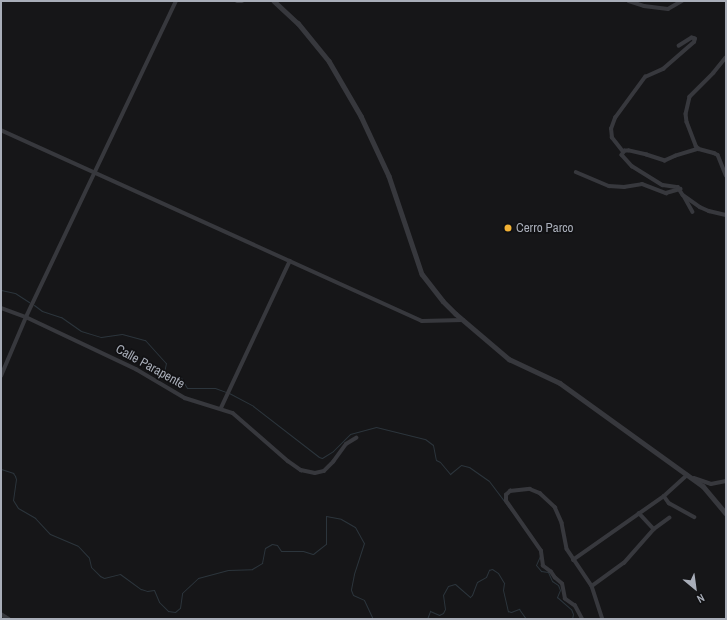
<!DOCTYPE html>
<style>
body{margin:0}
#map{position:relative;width:727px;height:620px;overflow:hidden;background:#161618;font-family:"Archivo Narrow",sans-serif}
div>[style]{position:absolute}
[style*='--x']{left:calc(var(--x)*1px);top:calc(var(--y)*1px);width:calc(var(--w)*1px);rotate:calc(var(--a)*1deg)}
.stream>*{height:1px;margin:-0.5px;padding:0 0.5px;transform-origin:0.5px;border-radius:0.5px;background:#2c353c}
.minor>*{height:3.5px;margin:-1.75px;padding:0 1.75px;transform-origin:1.75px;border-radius:1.75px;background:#37383d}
.tertiary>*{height:4.5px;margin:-2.25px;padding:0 2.25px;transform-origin:2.25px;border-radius:2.25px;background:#37383d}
.dots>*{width:11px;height:11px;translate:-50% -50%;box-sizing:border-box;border:2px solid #111113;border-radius:50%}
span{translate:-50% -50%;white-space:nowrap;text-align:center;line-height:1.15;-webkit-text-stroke:3.5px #111113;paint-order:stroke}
.poi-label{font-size:13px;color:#a8adb8}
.left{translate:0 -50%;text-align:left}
.street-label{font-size:13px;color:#a8adb8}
.frame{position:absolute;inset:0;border:2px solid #a8adb8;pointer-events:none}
.north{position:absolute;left:675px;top:568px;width:40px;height:40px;-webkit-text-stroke:3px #111113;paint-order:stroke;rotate:151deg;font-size:11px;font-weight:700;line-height:16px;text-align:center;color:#a8adb8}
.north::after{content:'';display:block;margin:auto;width:14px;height:18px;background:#a8adb8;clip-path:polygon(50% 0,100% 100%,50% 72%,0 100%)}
</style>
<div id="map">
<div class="stream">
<div style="--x:1;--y:290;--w:14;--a:12"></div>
<div style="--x:15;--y:293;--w:17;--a:33"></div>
<div style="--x:34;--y:305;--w:10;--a:37"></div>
<div style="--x:42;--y:311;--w:20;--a:18"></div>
<div style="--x:61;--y:317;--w:24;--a:35"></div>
<div style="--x:81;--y:331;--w:21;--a:17"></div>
<div style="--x:101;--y:337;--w:21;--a:-8"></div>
<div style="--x:122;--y:334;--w:24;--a:15"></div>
<div style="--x:145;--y:340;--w:31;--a:48"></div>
<div style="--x:166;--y:363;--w:14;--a:102"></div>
<div style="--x:163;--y:377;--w:4;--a:34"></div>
<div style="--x:166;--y:379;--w:14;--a:-12"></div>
<div style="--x:180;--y:376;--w:14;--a:60"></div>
<div style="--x:187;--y:388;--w:28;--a:0"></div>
<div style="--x:215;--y:388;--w:12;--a:20"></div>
<div style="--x:229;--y:393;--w:27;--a:28"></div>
<div style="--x:253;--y:406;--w:83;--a:37.7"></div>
<div style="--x:319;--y:457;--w:3;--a:18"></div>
<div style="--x:322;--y:458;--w:13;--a:-32"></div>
<div style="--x:333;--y:451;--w:24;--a:-45"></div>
<div style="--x:350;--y:434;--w:27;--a:-15"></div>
<div style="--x:376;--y:427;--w:50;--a:13.8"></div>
<div style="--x:425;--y:439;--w:10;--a:37"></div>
<div style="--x:433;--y:445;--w:15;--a:79"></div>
<div style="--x:436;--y:460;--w:4;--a:27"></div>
<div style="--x:440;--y:462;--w:16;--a:50"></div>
<div style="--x:450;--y:474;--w:14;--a:-39"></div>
<div style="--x:461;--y:465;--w:8;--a:14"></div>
<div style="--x:469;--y:467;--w:24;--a:35"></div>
<div style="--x:489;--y:481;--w:39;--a:53"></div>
<div style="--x:1;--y:469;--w:13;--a:18"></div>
<div style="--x:13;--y:473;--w:4;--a:56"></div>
<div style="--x:15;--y:476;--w:3;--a:72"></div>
<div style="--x:16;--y:479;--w:21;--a:98"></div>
<div style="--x:13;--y:500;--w:9;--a:58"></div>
<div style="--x:18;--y:508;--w:20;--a:30"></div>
<div style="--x:35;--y:518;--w:22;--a:47"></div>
<div style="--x:50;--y:534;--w:30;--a:23"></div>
<div style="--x:78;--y:546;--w:16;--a:47"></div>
<div style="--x:89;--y:558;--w:9;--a:77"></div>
<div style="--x:91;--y:567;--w:13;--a:45"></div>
<div style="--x:100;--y:576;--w:4;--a:27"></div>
<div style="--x:104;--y:578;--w:16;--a:-14"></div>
<div style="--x:120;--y:574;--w:26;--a:36"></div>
<div style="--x:141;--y:589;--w:6;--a:18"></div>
<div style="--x:147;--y:591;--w:7;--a:-8"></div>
<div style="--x:154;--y:590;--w:13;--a:67"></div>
<div style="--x:159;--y:602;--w:13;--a:45"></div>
<div style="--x:168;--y:611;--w:7;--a:8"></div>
<div style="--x:175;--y:612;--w:6;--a:-39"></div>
<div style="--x:180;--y:608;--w:15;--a:-82"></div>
<div style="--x:182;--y:593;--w:22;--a:-43"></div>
<div style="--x:198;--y:578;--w:31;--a:-15"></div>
<div style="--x:228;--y:570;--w:24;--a:-2"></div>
<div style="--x:252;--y:569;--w:12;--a:-31"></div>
<div style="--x:262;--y:563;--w:15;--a:-79"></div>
<div style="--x:265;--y:548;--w:8;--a:-30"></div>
<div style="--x:272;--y:544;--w:5;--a:11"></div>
<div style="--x:277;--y:545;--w:7;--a:56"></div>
<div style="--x:281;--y:551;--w:22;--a:0"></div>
<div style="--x:303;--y:551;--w:10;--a:17"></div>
<div style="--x:313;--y:554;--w:16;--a:-38"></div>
<div style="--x:326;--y:544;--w:28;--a:-90"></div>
<div style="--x:326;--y:516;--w:15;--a:11"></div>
<div style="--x:341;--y:519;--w:16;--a:30"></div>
<div style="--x:355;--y:527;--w:18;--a:61"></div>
<div style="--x:364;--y:543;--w:33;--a:108"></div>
<div style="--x:354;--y:574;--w:16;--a:101"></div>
<div style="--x:351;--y:590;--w:5;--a:68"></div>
<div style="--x:353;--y:595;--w:12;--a:24"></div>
<div style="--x:364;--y:600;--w:21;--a:65"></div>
<div style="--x:540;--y:556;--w:10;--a:114"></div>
<div style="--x:536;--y:565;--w:8;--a:50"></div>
<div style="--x:541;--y:571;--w:7;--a:8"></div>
<div style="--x:548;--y:572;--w:10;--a:66"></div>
<div style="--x:552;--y:581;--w:7;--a:34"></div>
<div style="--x:558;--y:585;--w:5;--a:68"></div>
<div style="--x:560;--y:590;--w:8;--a:113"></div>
<div style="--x:557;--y:597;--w:18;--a:41"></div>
<div style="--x:571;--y:609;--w:5;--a:68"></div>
<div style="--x:573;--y:614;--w:5;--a:101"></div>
<div style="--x:427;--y:619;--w:9;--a:-69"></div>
<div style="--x:430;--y:611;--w:10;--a:24"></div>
<div style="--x:439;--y:615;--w:4;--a:-27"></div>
<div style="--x:443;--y:613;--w:4;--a:-63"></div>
<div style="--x:445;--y:609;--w:14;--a:-98"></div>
<div style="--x:443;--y:595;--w:10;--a:-61"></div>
<div style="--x:448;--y:586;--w:7;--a:-16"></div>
<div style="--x:455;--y:584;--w:20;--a:41"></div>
<div style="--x:470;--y:597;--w:3;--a:-45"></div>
<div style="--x:472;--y:595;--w:14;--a:-69"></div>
<div style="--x:477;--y:582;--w:10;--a:-29"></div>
<div style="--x:486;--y:577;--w:8;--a:-67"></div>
<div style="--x:489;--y:570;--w:3;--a:-18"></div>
<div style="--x:492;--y:569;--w:7;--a:34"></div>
<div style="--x:498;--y:573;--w:12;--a:59"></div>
<div style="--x:504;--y:583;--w:7;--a:98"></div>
<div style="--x:503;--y:590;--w:22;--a:77"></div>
<div style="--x:508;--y:611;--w:3;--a:18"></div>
<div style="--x:511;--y:612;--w:9;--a:-21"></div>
<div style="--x:519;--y:609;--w:12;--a:55"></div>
</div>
<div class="minor">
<div style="--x:629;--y:1;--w:16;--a:18"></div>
<div style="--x:644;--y:6;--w:24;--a:7"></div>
<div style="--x:668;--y:9;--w:16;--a:-30"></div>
<div style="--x:726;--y:58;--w:19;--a:129"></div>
<div style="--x:714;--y:73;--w:34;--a:135"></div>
<div style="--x:690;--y:97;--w:17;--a:103"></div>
<div style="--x:686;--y:114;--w:8;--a:83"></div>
<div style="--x:687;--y:122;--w:26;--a:69"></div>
<div style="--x:696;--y:146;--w:4;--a:45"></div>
<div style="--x:699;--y:149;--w:16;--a:15"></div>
<div style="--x:714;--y:153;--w:4;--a:27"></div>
<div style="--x:718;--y:155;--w:22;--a:68"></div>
<div style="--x:1;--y:130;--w:462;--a:24.4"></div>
<div style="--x:422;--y:321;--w:41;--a:-1.4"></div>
<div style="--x:699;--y:149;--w:24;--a:163"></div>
<div style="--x:676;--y:156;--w:12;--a:156"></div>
<div style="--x:665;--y:161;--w:19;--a:-162"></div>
<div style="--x:647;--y:155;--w:18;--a:-167"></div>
<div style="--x:629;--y:151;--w:4;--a:180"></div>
<div style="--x:625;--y:151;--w:5;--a:127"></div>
<div style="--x:622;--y:155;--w:15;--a:48"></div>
<div style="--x:632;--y:166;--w:36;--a:32"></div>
<div style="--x:663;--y:185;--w:15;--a:8"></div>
<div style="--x:678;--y:187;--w:9;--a:58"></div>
<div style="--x:683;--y:195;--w:21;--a:35"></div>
<div style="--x:700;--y:207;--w:10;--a:24"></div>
<div style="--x:709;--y:211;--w:17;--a:13"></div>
<div style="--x:623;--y:152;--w:18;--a:-128"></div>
<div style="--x:612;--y:138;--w:9;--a:-96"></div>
<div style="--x:611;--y:129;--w:12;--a:-70"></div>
<div style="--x:615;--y:118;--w:51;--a:-53.8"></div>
<div style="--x:645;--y:77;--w:20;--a:-24"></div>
<div style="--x:663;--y:69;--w:41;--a:-41.1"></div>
<div style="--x:694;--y:42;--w:3;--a:-72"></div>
<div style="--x:695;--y:39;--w:3;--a:-162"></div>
<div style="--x:692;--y:38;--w:15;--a:148"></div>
<div style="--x:576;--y:172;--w:36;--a:23"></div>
<div style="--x:609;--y:186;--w:15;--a:4"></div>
<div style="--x:624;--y:187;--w:18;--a:-9"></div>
<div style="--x:642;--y:184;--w:26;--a:21"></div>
<div style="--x:666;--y:193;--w:15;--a:-16"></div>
<div style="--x:684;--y:196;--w:18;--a:61"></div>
<div style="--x:1;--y:308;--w:27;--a:20"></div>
<div style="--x:26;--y:317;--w:122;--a:25.3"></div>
<div style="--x:136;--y:369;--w:57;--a:30.6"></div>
<div style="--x:185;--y:398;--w:50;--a:17.4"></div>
<div style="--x:233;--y:413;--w:73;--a:41.1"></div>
<div style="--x:288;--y:461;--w:16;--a:35"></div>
<div style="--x:301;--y:470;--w:14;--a:12"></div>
<div style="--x:315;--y:473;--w:9;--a:-13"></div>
<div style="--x:324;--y:471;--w:13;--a:-45"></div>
<div style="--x:333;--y:462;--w:22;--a:-54"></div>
<div style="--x:346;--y:444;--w:12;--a:-31"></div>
<div style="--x:1;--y:376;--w:64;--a:-67"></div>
<div style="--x:26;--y:317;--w:350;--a:-64.6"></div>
<div style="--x:221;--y:408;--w:162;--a:-64.9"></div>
<div style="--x:694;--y:478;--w:18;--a:19"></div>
<div style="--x:711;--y:484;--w:15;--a:-11"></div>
<div style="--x:664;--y:496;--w:31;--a:-42"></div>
<div style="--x:639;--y:513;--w:22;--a:47"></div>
<div style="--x:573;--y:560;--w:111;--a:-35.1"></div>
<div style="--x:664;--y:496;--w:9;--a:54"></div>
<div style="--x:669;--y:503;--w:29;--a:29"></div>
<div style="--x:592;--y:586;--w:39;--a:-36"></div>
<div style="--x:624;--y:563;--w:45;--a:-48.6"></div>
<div style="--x:654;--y:529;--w:19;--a:-36"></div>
<div style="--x:1;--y:614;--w:9;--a:32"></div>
<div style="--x:582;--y:619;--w:15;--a:-118"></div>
<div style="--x:575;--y:606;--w:12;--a:-145"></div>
<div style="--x:565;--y:599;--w:15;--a:-101"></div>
<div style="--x:562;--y:584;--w:9;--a:-139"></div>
<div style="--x:555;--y:578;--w:7;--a:-124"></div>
<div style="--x:551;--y:572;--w:10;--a:-143"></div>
<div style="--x:543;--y:566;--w:15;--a:-98"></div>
<div style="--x:541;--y:551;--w:61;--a:-125"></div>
<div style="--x:506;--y:501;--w:6;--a:-90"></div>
<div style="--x:506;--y:495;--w:6;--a:-45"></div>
<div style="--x:510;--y:491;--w:20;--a:-6"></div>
<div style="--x:530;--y:489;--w:11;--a:22"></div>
<div style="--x:540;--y:493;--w:21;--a:43"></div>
<div style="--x:555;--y:507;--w:17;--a:66"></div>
<div style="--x:562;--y:523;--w:26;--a:79"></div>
<div style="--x:567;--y:549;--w:45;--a:56"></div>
<div style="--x:592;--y:586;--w:35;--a:72"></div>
</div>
<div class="tertiary">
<div style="--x:237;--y:1;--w:5;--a:0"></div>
<div style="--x:274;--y:1;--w:33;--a:43"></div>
<div style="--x:298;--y:23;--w:49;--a:50.8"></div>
<div style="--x:329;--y:61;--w:64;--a:59.8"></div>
<div style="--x:361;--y:116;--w:66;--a:65"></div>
<div style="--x:389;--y:176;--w:103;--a:71.4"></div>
<div style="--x:422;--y:274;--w:34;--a:52"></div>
<div style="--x:443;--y:301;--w:18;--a:45"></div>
<div style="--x:456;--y:314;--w:70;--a:40.3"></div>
<div style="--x:509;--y:359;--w:56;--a:25.2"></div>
<div style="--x:560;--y:383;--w:176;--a:35.8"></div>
<div style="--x:703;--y:486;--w:35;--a:50"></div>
</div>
<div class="dots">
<div style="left:508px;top:228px;background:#f2b134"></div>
</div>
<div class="poi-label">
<span class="left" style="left:516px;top:228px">Cerro Parco</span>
</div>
<div class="street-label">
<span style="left:150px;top:367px;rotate:29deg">Calle Parapente</span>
</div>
<div class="frame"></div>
<div class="north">N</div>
</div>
